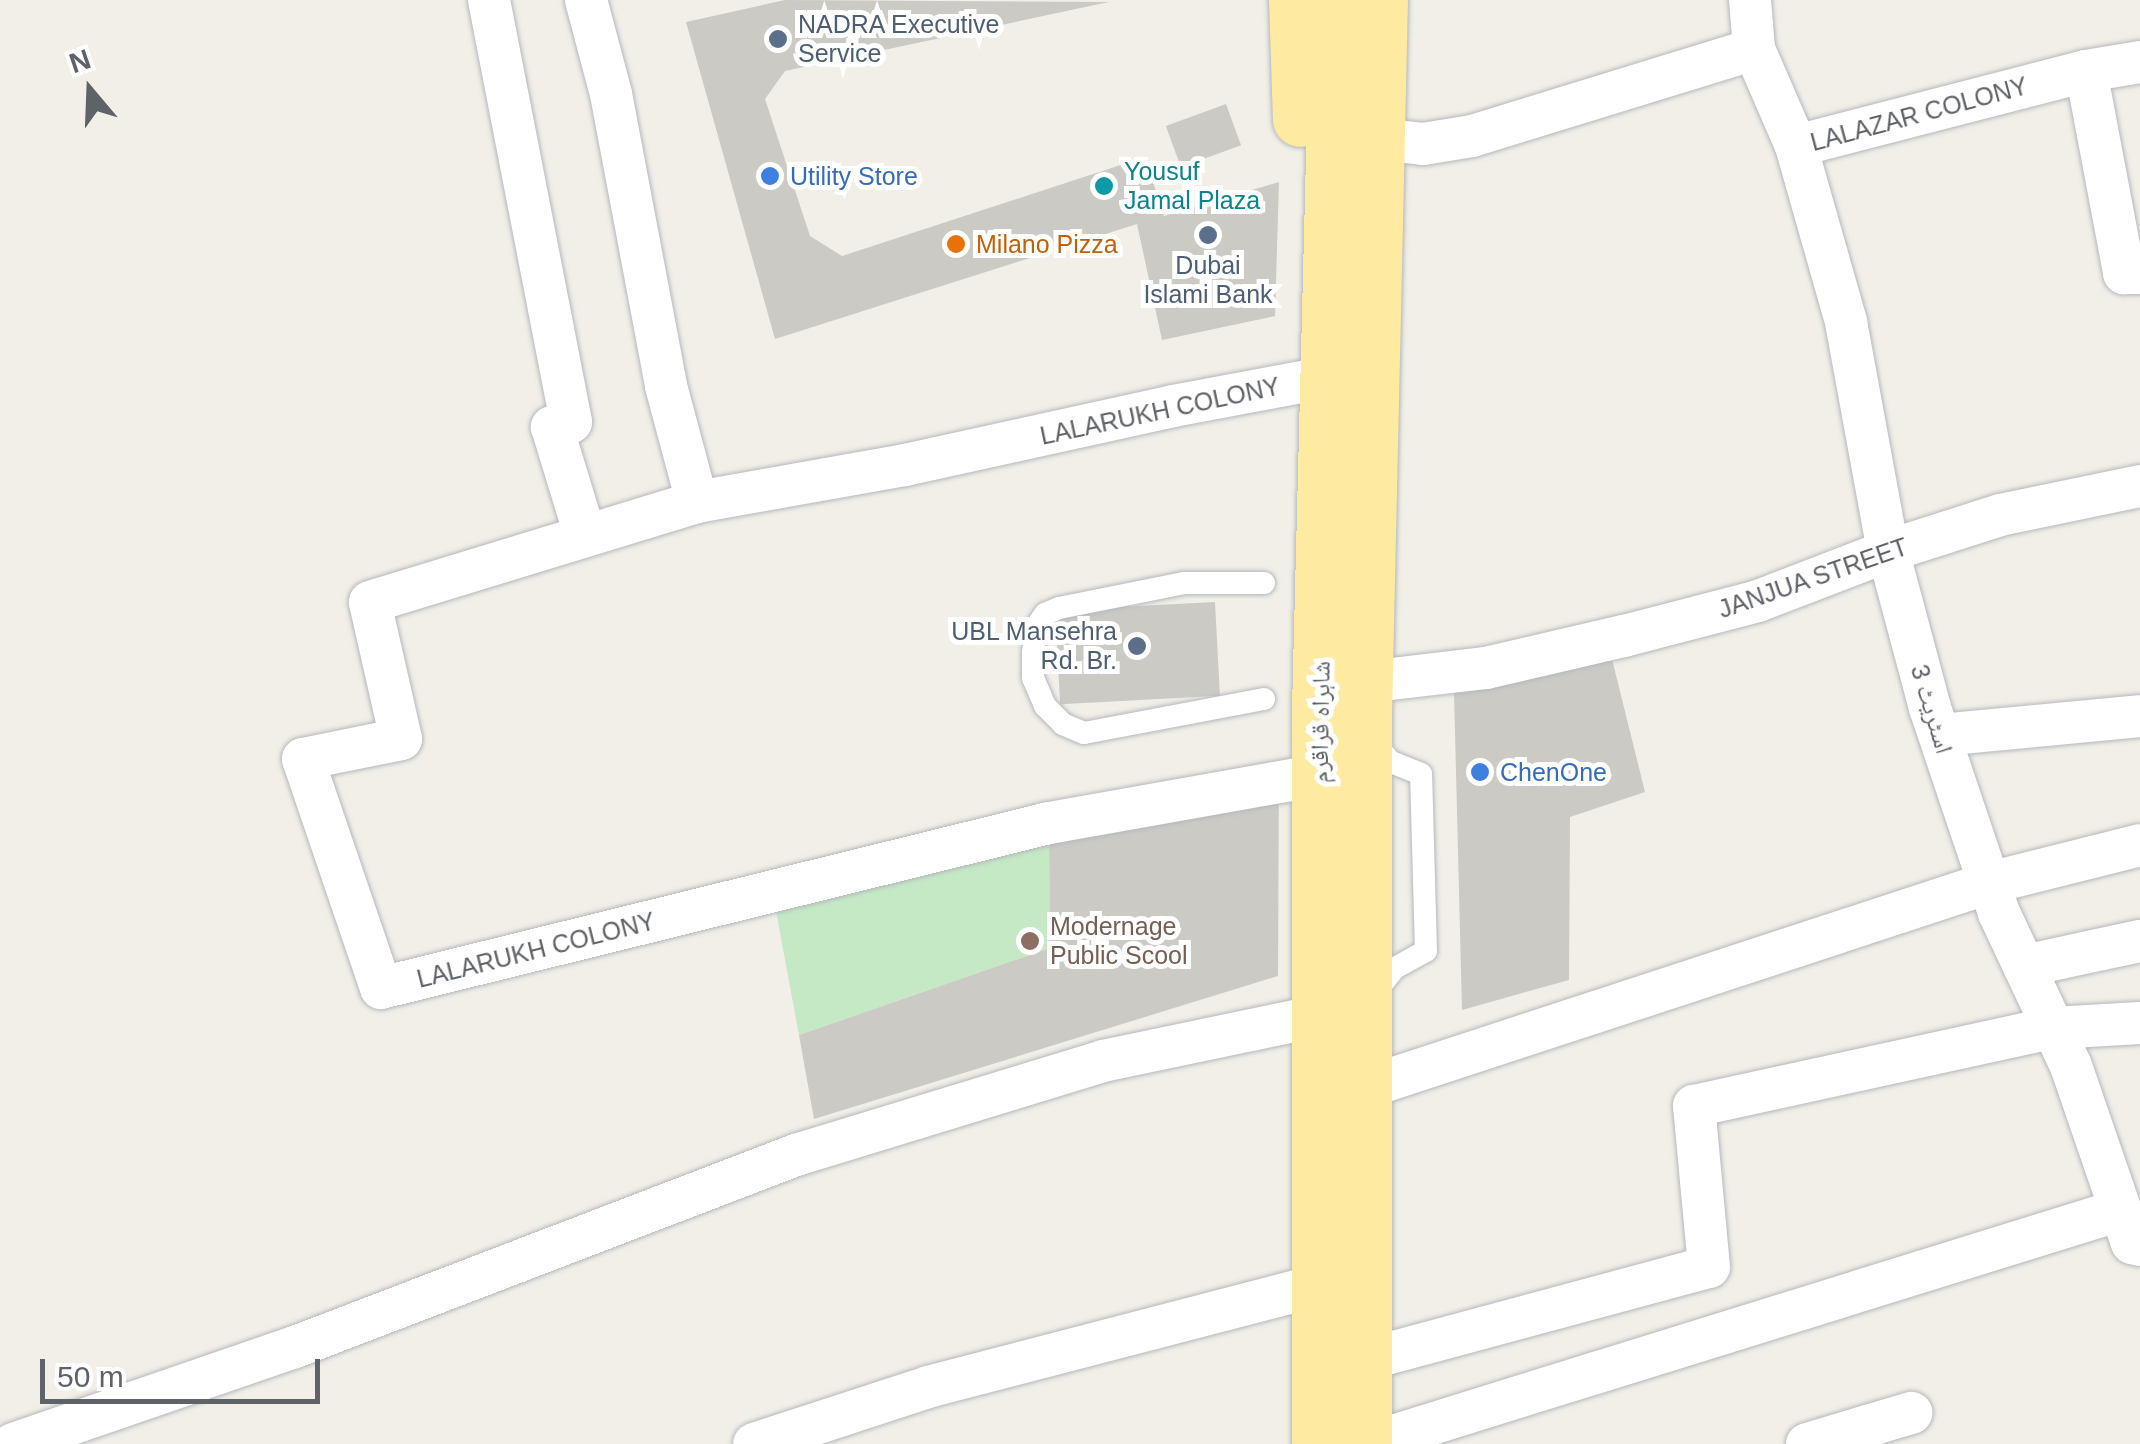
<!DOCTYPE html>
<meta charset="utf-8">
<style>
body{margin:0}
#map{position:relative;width:2140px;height:1444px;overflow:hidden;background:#f1efe8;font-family:Arial,"Noto Naskh Arabic",sans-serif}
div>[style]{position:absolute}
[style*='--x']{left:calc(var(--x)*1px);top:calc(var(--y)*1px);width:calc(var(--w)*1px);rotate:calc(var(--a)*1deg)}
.green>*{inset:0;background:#c5e8c5}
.building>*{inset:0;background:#cccac5;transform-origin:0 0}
.roads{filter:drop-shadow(0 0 2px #b5b8bc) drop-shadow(0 0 2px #b5b8bc)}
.service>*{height:22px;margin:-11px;padding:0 11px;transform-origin:11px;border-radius:11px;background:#fff}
.minor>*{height:42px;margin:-21px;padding:0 21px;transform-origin:21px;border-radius:21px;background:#fff}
.trunk>*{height:55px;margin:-27.5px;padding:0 27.5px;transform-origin:27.5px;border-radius:27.5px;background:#feeaa1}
.dots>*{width:28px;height:28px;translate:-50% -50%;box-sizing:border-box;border:5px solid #fff;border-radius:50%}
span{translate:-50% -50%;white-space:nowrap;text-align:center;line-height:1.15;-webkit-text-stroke:10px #fff;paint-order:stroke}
.service-label{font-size:25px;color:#4e5e75}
.left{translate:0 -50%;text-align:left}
.right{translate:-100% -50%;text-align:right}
.street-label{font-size:25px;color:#5f6368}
.culture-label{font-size:25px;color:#0d838f}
.shop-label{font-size:25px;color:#366cbe}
.food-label{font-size:25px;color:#c56008}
.education-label{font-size:25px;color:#785e54}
.north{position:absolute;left:40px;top:40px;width:100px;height:100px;-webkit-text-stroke:8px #fff;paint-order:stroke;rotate:341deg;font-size:28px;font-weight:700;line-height:40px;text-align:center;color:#5f6368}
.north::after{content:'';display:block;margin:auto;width:35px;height:45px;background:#5f6368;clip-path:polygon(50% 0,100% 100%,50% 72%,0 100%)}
.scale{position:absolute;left:40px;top:1359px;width:280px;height:45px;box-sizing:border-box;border:5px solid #5f6368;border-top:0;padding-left:12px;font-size:30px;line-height:35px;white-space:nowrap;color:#5f6368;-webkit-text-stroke:8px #fff;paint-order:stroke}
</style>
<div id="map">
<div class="green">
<div style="clip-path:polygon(1049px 828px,1050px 948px,799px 1035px,775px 906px)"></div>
</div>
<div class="building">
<div style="clip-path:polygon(785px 0,1109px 2px,785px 71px,765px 99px,810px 236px,842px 256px,1145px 157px,1164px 216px,1279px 182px,1275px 316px,1162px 340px,1137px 224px,775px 339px,686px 22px)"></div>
<div style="left:1226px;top:104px;width:44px;height:64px;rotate:70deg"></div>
<div style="left:1215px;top:602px;width:94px;height:160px;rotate:87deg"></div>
<div style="clip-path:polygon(1609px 647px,1645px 792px,1570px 817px,1569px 980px,1462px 1010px,1454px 693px)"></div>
<div style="clip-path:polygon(1279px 764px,1278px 976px,814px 1119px,799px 1035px,1050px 948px,1049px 828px)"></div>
</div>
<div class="roads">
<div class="service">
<div style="--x:1264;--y:699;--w:183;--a:169.3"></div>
<div style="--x:1084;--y:733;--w:23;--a:-157"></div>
<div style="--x:1063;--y:724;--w:25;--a:-135"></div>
<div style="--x:1045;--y:706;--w:30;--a:-113"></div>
<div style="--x:1033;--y:678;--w:25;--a:-90"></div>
<div style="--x:1033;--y:653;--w:26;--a:-83"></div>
<div style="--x:1036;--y:627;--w:16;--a:-55"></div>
<div style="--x:1045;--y:614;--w:15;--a:-23"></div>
<div style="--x:1059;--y:608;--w:127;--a:-11.3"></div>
<div style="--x:1184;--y:583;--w:80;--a:0"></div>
<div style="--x:1372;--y:996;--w:36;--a:-51"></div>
<div style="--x:1395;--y:968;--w:35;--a:-29"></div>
<div style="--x:1426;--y:951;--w:177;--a:-91.6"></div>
<div style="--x:1421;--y:774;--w:32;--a:-158"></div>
<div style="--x:1391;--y:762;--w:27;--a:-132"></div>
</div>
<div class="minor">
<div style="--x:489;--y:0;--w:430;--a:79"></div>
<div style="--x:571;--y:422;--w:20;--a:165"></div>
<div style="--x:552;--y:427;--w:113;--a:73"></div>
<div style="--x:586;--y:0;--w:97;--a:75.1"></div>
<div style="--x:611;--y:94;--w:297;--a:79.3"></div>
<div style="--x:666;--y:386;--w:120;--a:75"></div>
<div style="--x:1750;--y:0;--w:49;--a:85.3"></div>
<div style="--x:2086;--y:71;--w:206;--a:79.3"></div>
<div style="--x:2124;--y:273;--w:16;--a:0"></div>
<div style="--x:1378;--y:139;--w:45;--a:6.3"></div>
<div style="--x:1423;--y:144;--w:50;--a:-9.3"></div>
<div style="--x:1472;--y:136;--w:295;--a:-17.1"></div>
<div style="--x:1754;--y:49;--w:106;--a:66.6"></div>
<div style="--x:1796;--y:146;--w:300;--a:-14.5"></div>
<div style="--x:2086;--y:71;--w:55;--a:-9.5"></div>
<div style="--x:1796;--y:146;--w:183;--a:74.1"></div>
<div style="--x:1846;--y:322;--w:233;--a:79.6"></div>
<div style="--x:1888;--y:551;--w:163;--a:75"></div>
<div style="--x:1930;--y:708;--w:216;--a:71.4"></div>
<div style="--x:1999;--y:913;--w:169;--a:64.8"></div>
<div style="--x:2071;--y:1066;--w:187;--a:71"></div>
<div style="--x:2132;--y:1243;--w:8;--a:14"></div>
<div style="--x:1366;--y:682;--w:121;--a:-6.7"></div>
<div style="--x:1486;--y:668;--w:142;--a:-13.1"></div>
<div style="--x:1624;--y:636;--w:138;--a:-14.6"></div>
<div style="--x:1758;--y:601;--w:139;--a:-21"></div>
<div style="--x:1888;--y:551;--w:118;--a:-17.8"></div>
<div style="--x:2000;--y:515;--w:143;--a:-11.7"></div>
<div style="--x:1940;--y:735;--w:201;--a:-5.4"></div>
<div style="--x:1319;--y:775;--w:278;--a:169.9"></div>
<div style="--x:1045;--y:824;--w:684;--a:166.13"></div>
<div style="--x:381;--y:988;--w:242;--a:-108.8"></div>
<div style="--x:303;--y:759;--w:100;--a:-11.5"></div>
<div style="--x:401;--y:739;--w:140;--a:-102.8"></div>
<div style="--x:370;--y:602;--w:342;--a:-17"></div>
<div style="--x:697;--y:502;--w:211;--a:-10.1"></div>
<div style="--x:905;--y:465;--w:274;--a:-12.4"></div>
<div style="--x:1173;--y:406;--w:158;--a:-10.6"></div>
<div style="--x:2024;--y:966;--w:119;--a:-12.2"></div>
<div style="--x:1364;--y:1088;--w:658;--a:-18.16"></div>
<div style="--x:1989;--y:883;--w:156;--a:-14.1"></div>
<div style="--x:1364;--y:1360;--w:357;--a:-15.1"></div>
<div style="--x:1709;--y:1267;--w:162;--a:-95.3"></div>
<div style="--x:1694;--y:1106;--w:367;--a:-12.3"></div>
<div style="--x:2053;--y:1028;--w:87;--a:-3.3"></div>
<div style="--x:13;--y:1444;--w:298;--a:-19"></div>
<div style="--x:295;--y:1347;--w:537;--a:-20.97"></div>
<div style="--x:796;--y:1155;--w:321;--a:-17"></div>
<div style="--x:1103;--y:1061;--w:221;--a:-11.8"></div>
<div style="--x:754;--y:1444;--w:183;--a:-18.1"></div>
<div style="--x:928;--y:1387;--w:404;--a:-14.6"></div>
<div style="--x:1367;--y:1444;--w:789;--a:-17.26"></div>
<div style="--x:1807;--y:1444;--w:109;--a:-16.6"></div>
</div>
<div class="trunk">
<div style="--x:1296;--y:0;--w:119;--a:88.1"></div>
<div style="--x:1319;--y:1444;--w:735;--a:-90"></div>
<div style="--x:1319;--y:709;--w:709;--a:-88.55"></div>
<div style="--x:1364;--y:1444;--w:729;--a:-90"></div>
<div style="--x:1364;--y:715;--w:715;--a:-88.72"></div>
</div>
</div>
<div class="dots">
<div style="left:778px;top:39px;background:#5c6f8a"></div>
<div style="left:770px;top:176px;background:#3f7fe0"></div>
<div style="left:1104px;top:186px;background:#0f9aa8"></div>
<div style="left:1208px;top:235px;background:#5c6f8a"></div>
<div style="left:956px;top:244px;background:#e8710a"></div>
<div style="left:1137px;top:646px;background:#5c6f8a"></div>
<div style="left:1480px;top:772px;background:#3f7fe0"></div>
<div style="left:1030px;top:941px;background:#8d6e63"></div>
</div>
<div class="service-label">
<span class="left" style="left:798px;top:39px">NADRA Executive<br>Service</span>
<span style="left:1208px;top:280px">Dubai<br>Islami Bank</span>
<span class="right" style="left:1117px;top:646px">UBL Mansehra<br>Rd. Br.</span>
</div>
<div class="street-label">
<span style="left:1919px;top:114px;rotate:-15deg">LALAZAR COLONY</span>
<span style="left:1160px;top:411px;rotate:-12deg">LALARUKH COLONY</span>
<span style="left:1813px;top:578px;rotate:-19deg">JANJUA STREET</span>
<span style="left:1932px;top:709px;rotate:73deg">اسٹریٹ 3</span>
<span style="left:1320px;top:722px;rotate:-89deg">شاہراہ قراقرم</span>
<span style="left:536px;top:950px;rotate:-14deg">LALARUKH COLONY</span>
</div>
<div class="culture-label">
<span class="left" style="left:1124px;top:186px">Yousuf<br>Jamal Plaza</span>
</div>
<div class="shop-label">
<span class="left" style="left:790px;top:176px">Utility Store</span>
<span class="left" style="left:1500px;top:772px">ChenOne</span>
</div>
<div class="food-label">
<span class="left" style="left:976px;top:244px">Milano Pizza</span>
</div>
<div class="education-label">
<span class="left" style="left:1050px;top:941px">Modernage<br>Public Scool</span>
</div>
<div class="north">N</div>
<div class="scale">50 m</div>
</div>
